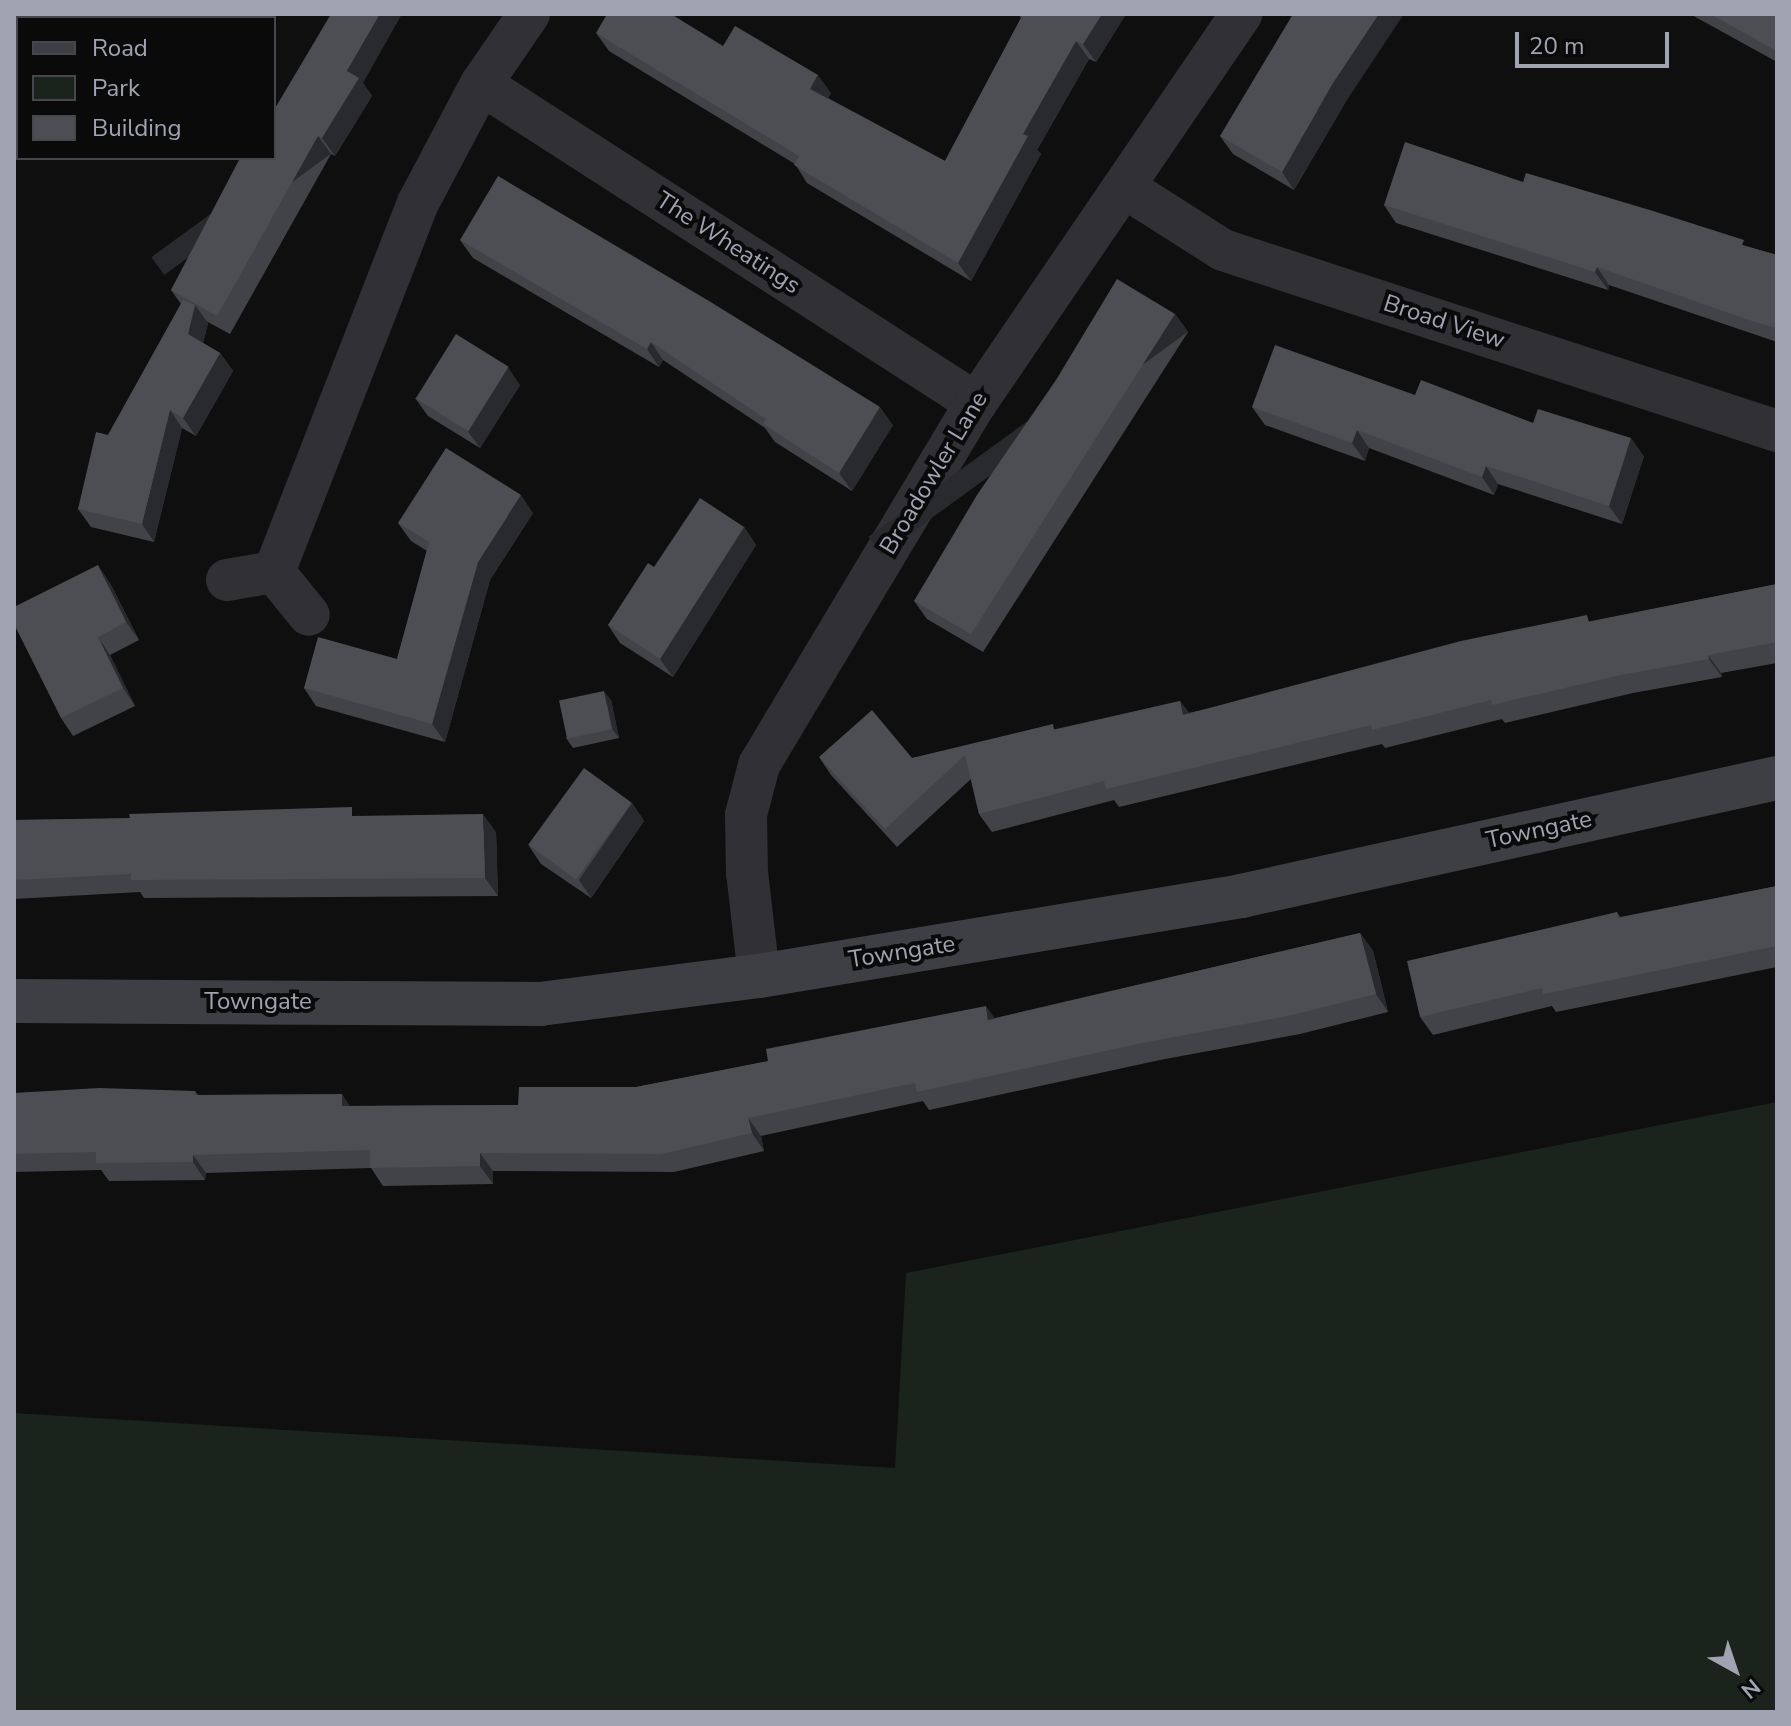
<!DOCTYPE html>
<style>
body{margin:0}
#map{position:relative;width:1791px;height:1726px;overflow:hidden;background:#0f0f10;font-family:"Nunito Sans",sans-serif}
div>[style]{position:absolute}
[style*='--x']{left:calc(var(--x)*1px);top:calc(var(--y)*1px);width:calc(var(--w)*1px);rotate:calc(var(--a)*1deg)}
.green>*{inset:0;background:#1b231d}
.street>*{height:42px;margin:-21px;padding:0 21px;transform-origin:21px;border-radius:21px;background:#303035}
.secondary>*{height:44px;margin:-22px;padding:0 22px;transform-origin:22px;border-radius:22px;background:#3e3f45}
.wall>*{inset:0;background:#424348}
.shaded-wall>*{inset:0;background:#292a2d;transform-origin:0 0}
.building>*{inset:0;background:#4c4e53;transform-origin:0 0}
span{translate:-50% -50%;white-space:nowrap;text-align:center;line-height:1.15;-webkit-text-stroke:8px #0a0a0b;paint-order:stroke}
.street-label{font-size:24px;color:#a0a3b1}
.frame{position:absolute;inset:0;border:16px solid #a0a3b1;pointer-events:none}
.legend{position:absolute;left:16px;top:16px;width:260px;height:144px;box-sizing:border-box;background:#0a0a0b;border:2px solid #46474d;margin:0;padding:10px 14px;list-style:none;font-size:24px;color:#a0a3b1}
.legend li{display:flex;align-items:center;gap:16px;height:40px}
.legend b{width:40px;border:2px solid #46474d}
.north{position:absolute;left:1695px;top:1630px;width:80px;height:80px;-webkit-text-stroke:6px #0a0a0b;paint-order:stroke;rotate:140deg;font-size:22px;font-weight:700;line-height:32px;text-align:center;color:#a0a3b1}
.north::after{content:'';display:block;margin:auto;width:28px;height:36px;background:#a0a3b1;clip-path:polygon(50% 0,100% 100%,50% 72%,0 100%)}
.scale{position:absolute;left:1515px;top:32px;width:154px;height:36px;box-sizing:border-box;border:4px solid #a0a3b1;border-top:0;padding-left:10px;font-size:24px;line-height:28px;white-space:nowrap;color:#a0a3b1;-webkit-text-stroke:6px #0a0a0b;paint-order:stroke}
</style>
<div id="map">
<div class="green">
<div style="clip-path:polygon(1777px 1102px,1777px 1712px,14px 1712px,14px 1413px,895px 1468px,906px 1273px)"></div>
</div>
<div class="street">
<div style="--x:481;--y:84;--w:589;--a:32.8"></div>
<div style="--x:1124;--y:187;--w:117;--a:32.5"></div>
<div style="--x:1223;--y:250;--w:583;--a:18.09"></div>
<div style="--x:274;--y:572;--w:396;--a:-68.7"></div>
<div style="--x:418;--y:203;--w:135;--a:-62.1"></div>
<div style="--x:481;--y:84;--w:85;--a:-55.6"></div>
<div style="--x:227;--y:580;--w:48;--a:-9.7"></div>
<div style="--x:274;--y:572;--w:55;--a:50.9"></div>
<div style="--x:759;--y:976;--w:104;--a:-96.6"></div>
<div style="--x:747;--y:873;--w:58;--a:-91"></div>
<div style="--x:746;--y:815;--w:52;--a:-75.4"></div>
<div style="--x:759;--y:765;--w:422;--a:-59.1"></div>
<div style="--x:976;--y:403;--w:471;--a:-55.7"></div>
</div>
<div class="secondary">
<div style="--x:14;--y:1001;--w:526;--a:0.33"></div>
<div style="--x:540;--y:1004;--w:221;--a:-7.3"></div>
<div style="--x:759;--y:976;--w:489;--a:-9.4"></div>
<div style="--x:1241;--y:896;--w:549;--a:-12.42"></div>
</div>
<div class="wall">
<div style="clip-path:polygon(1018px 14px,1126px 14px,1096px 62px,1089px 59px,1037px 150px,1041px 154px,971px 281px,807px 183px,795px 164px,609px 51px,596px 33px,723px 46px,831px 93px,828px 98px,945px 161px,1021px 18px)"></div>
<div style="clip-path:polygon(1690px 14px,1777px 14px,1777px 62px)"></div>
<div style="clip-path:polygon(363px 83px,372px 96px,335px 156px,331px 154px,230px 334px,206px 321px,208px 323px,203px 343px,220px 353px,233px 371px,196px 436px,182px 428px,154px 542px,91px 527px,78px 509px,108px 435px,181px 304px,171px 290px)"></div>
<div style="clip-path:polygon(1345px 103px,1294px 190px,1233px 154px,1220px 136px)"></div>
<div style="clip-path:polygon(1523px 182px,1777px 255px,1777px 342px,1609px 285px,1608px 290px,1396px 223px,1384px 205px)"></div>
<div style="clip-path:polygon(460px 240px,893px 425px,852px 491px,775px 442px,765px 428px,663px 360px,659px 367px,473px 258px)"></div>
<div style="clip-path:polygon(1175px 314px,1188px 332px,983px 652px,927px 619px,914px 601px)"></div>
<div style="clip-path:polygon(520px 385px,480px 448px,428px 416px,415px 398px)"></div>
<div style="clip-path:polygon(1415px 395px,1533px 423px,1644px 456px,1622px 524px,1498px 484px,1494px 495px,1369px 448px,1365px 461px,1265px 425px,1252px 407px)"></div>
<div style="clip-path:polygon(533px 513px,490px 580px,445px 742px,316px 706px,304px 688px,397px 659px,427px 551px,411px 541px,398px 523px)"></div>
<div style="clip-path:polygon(744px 527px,756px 545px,673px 677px,620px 643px,608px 625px,654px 567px)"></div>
<div style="clip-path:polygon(110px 583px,139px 640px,110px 655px,135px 706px,73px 736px,61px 718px)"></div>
<div style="clip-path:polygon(1777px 584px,1777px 663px,1721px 673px,1722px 677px,1633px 693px,1505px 723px,1502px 719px,1385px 748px,1382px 744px,1119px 807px,1114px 800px,992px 832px,979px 814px,971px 779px,897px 847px,831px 775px,819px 757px,912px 758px,1056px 729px,1180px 701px,1189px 713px,1591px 621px)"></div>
<div style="clip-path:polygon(611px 700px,619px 738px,573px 748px,566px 738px)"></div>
<div style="clip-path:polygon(632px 803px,644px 821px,591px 898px,541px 864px,529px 846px)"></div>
<div style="clip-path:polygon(358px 816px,496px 832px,498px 896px,144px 898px,140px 892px,14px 899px,14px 820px)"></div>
<div style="clip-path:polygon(1777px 886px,1777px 967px,1556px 1012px,1552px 1006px,1433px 1035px,1420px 1017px,1617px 912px,1620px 917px)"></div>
<div style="clip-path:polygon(1360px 933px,1373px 951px,1388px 1012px,1300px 1034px,1160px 1060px,929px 1110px,923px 1101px,761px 1136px,764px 1151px,674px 1172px,493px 1171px,493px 1184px,383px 1186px,371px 1168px,206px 1173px,205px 1180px,109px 1181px,101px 1170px,14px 1172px,14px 1093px,195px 1091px,198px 1095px,350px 1106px,518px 1105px,636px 1087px,995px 1018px)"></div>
</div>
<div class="shaded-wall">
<div style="clip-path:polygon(80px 14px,84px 14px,87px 18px,77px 18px)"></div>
<div style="clip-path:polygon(380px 14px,402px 14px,363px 83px,372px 96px,335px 156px,322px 138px,347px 71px)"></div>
<div style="clip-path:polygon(1102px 14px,1126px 14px,1096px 62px,1083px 44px)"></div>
<div style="clip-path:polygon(1379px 14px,1404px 14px,1345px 103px,1294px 190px,1282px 172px,1332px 85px)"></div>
<div style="clip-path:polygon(1076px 41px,1089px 59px,1037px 150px,1041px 154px,971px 281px,958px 263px,1023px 134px)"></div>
<div style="clip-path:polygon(818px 75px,831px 93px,823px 107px,810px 89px)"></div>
<div style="clip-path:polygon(18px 116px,18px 155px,14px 161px,14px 123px)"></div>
<div style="left:318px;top:136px;width:22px;height:206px;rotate:54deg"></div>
<div style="clip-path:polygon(1597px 267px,1609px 285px,1608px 290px,1595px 272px)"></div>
<div style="clip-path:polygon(195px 305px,208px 323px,201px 352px,188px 334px)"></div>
<div style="left:1175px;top:314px;width:22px;height:379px;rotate:54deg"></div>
<div style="clip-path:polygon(651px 342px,663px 360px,659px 367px,647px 349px)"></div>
<div style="clip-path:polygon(220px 353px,233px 371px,196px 436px,183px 418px)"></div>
<div style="clip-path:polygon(508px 367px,520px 385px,480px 448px,467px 430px)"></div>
<div style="clip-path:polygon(880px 407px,893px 425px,852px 491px,839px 473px)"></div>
<div style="clip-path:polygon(170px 410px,182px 428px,154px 542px,142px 524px)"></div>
<div style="clip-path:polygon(1357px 430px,1369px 448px,1365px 461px,1352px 443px)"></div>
<div style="clip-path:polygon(1631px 438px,1644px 456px,1622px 524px,1609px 506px)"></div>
<div style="clip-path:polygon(1486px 466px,1498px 484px,1494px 495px,1482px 477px)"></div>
<div style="clip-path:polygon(521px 495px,533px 513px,490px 580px,445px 742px,432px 724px,478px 562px)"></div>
<div style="clip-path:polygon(744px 527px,756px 545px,673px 677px,660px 659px)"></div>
<div style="clip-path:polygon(98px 565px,110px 583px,139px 640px,126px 622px)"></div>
<div style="clip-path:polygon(98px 637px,110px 655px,135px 706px,123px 688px)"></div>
<div style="clip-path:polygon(1708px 655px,1721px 673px,1722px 677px,1709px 659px)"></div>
<div style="clip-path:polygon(604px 691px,611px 700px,619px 738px,612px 729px)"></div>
<div style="clip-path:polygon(1180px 701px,1193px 719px,1183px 715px)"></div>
<div style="clip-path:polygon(632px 803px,644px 821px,591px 898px,579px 880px)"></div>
<div style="clip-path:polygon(483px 814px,496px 832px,498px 896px,485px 878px)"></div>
<div style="clip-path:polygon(1360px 933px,1373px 951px,1388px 1012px,1376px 994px)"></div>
<div style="clip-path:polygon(986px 1006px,999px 1024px,988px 1020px)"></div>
<div style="clip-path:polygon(342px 1094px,354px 1112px,342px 1106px)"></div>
<div style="clip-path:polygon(748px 1118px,761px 1136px,764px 1151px,752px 1133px)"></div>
<div style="clip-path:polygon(480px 1153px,493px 1171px,493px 1184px,480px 1166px)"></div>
<div style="clip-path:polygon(193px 1155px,206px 1173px,205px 1180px,193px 1162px)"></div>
</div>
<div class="building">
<div style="clip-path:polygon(14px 14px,80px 14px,77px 18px,18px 18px,18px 116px,14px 123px)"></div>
<div style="clip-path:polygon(331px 14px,380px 14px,347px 71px,359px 78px,322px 138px,318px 136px,217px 316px,171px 290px,240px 158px,274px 158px,274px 110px)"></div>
<div style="clip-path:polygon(607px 14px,671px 14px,723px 46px,735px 26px,818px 75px,810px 89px,945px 161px,1023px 14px,1102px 14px,1083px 44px,1076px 41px,1023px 134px,1028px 136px,958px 263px,794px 165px,799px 156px,596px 33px)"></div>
<div style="clip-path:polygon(1293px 14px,1379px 14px,1332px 85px,1282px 172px,1220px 136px)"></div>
<div style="clip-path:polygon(1710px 14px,1777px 14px,1777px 51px)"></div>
<div style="clip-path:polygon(1405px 142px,1523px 182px,1526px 173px,1653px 211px,1744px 240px,1742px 245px,1777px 255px,1777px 328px,1755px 322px,1597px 267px,1595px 272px,1384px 205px)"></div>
<div style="clip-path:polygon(498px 176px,709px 301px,880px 407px,839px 473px,763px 424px,766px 419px,651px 342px,647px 349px,460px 240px)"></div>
<div style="clip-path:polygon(1117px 279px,1175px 314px,971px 634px,914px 601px,977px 495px,1056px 380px)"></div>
<div style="clip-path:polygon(183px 300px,195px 305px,188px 334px,220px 353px,183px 418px,170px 410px,142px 524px,78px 509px,96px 432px,108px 435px)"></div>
<div style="left:456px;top:334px;width:62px;height:76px;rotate:32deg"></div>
<div style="clip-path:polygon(1275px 345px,1415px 395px,1421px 380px,1533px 423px,1538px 409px,1631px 438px,1609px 506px,1486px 466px,1482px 477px,1357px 430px,1352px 443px,1252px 407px)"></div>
<div style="clip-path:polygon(446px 448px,521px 495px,478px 562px,432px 724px,304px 688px,318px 637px,397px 659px,429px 542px,398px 523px)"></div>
<div style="clip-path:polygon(700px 498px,744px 527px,660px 659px,608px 625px,648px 563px,654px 567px)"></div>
<div style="clip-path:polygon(98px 565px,126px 622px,98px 637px,123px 688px,61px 718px,14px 624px,14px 607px)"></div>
<div style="clip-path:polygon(1777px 584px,1777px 642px,1708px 655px,1709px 659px,1621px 675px,1492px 705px,1491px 700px,1372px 730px,1371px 725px,1106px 789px,1104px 781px,979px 814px,965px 755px,885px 829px,819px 757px,872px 710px,912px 758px,1053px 724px,1054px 730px,1180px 701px,1183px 715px,1461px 641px,1587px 615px,1589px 622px)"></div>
<div style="left:604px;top:691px;width:39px;height:46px;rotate:78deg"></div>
<div style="left:584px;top:768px;width:59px;height:95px;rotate:36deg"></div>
<div style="clip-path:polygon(352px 807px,352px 816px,483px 814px,485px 878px,131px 880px,131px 874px,14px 880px,14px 820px,130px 818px,129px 814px)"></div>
<div style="clip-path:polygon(1777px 886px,1777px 946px,1543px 994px,1542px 988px,1420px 1017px,1407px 961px,1617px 912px,1618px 918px)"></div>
<div style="clip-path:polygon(1360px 933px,1376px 994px,1288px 1016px,1147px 1042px,917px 1092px,915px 1083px,748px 1118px,752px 1133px,661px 1154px,480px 1153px,480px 1166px,370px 1168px,370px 1150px,193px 1155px,193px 1162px,96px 1163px,96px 1152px,14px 1154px,14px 1093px,99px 1088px,195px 1091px,195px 1095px,342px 1094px,342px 1106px,518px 1105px,519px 1087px,636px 1087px,768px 1061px,766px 1049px,986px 1006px,988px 1020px)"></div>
</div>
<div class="street-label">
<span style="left:728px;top:243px;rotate:33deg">The Wheatings</span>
<span style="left:1444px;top:322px;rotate:18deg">Broad View</span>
<span style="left:934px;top:473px;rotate:-59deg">Broadowler Lane</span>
<span style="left:1539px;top:830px;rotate:-12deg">Towngate</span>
<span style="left:902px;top:952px;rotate:-9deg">Towngate</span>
<span style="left:258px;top:1002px">Towngate</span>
</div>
<div class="frame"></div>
<ul class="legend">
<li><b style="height:10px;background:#3e3f45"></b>Road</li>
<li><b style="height:22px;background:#1b231d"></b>Park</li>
<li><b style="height:22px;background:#4c4e53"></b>Building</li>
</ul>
<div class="north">N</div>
<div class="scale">20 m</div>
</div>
